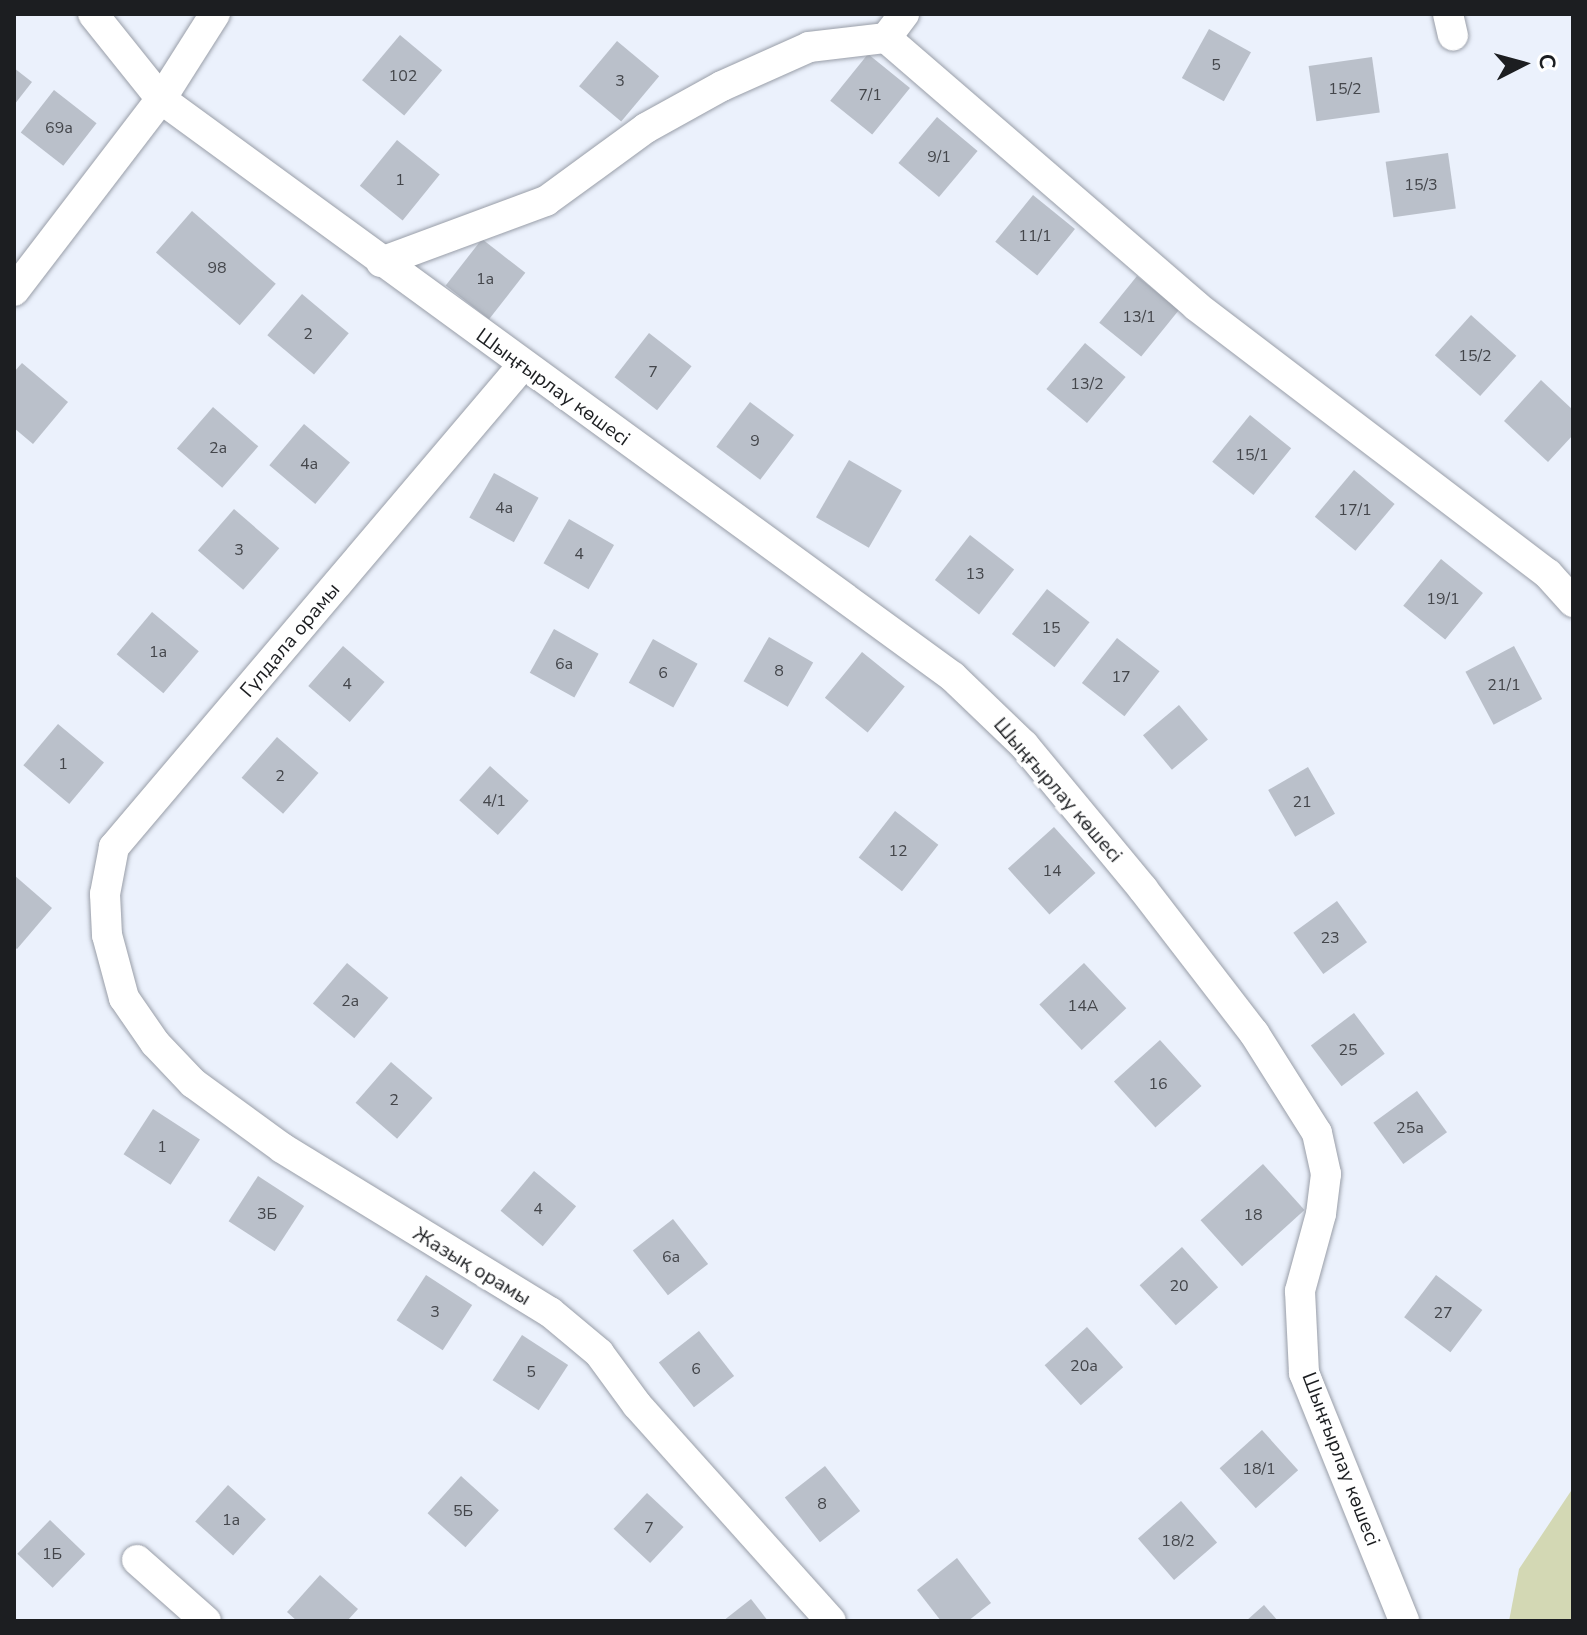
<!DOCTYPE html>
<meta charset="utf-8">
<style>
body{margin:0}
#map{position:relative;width:1587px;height:1635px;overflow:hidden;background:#ebf1fc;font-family:"Nunito Sans",sans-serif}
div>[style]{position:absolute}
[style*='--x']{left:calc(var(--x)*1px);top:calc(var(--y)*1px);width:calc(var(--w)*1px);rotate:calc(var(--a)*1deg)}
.green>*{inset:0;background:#d3d8b4}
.building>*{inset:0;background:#bac0ca;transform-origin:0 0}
.roads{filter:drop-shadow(0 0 2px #999ea8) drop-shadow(0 0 2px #999ea8)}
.minor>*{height:30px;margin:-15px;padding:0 15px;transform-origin:15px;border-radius:15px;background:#fff}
span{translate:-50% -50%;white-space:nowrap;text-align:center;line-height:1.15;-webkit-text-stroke:7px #fff;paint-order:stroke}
.number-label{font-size:16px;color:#44464b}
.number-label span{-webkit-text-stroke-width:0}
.street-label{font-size:20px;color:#1c1e21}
.frame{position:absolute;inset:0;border:16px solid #1c1e21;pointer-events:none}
.north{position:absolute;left:1483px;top:24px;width:80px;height:80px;-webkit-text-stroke:6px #fff;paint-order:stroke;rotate:84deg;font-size:22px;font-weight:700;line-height:32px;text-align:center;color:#1c1e21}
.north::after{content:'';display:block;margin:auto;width:28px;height:36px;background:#1c1e21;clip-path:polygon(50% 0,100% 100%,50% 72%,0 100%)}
</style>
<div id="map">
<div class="green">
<div style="clip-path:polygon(1573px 1488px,1573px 1621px,1509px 1621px,1519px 1569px)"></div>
</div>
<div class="building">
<div style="left:1209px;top:29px;width:48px;height:56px;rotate:29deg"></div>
<div style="left:400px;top:35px;width:55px;height:59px;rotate:40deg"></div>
<div style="left:617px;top:41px;width:55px;height:59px;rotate:40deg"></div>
<div style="left:868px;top:54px;width:54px;height:60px;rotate:39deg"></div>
<div style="left:1372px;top:57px;width:56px;height:64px;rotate:82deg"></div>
<div style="clip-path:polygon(14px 68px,32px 82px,14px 105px)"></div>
<div style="left:54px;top:90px;width:54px;height:54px;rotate:38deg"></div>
<div style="left:937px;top:117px;width:53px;height:60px;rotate:40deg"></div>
<div style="left:397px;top:140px;width:55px;height:59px;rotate:39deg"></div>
<div style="left:1448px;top:153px;width:56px;height:63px;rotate:82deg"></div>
<div style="left:1033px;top:195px;width:54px;height:60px;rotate:39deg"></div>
<div style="left:192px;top:211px;width:111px;height:55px;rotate:41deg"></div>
<div style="left:482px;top:239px;width:55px;height:59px;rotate:38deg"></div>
<div style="left:1137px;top:276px;width:54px;height:60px;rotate:39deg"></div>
<div style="left:302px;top:294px;width:61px;height:54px;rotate:40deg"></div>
<div style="left:1471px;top:315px;width:61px;height:54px;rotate:42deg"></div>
<div style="left:649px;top:333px;width:54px;height:56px;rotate:38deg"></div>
<div style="left:1085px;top:343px;width:53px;height:60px;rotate:40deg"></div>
<div style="clip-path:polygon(22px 363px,68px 402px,33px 444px,14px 428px,14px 372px)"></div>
<div style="clip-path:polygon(1541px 380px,1573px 410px,1573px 435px,1548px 462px,1504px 421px)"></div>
<div style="left:750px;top:402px;width:55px;height:56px;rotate:37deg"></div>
<div style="left:213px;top:407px;width:60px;height:55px;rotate:41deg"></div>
<div style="left:1250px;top:415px;width:53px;height:60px;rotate:39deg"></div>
<div style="left:304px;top:424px;width:60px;height:54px;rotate:40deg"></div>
<div style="left:849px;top:460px;width:61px;height:66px;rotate:30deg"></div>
<div style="left:1354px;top:470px;width:53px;height:61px;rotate:40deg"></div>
<div style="left:494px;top:473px;width:51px;height:51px;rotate:29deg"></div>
<div style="left:234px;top:509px;width:60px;height:55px;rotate:41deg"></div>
<div style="left:569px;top:519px;width:52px;height:51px;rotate:30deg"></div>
<div style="left:970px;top:535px;width:56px;height:57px;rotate:38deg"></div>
<div style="left:1441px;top:559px;width:54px;height:60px;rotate:39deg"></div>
<div style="left:1047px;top:589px;width:54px;height:57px;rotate:38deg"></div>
<div style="left:152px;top:612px;width:61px;height:55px;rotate:40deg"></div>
<div style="left:554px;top:629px;width:51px;height:50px;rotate:29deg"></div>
<div style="left:769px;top:637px;width:51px;height:51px;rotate:30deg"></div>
<div style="left:1117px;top:638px;width:54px;height:57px;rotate:38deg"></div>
<div style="left:653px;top:639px;width:51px;height:50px;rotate:29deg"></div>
<div style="left:343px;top:646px;width:55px;height:53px;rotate:41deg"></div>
<div style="left:1514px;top:646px;width:60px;height:55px;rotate:62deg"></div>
<div style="left:862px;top:652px;width:55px;height:59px;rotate:39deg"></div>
<div style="left:1179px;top:705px;width:45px;height:47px;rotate:50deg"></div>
<div style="left:58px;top:724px;width:60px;height:54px;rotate:40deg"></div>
<div style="left:277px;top:737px;width:55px;height:54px;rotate:41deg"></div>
<div style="left:490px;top:766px;width:52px;height:46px;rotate:42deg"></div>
<div style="left:1308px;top:767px;width:54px;height:46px;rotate:60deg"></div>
<div style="left:895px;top:811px;width:55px;height:59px;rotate:38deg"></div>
<div style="left:1054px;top:827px;width:62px;height:62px;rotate:48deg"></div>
<div style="clip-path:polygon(14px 875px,52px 908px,17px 949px,14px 947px)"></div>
<div style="left:1337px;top:901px;width:51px;height:54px;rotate:54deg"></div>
<div style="left:347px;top:963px;width:54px;height:53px;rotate:40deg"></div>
<div style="left:1084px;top:963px;width:62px;height:61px;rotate:47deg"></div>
<div style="left:1354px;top:1013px;width:51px;height:54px;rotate:53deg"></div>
<div style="left:1160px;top:1040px;width:62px;height:62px;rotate:48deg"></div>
<div style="left:391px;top:1062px;width:55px;height:54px;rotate:41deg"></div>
<div style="left:1417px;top:1091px;width:51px;height:54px;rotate:54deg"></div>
<div style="left:153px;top:1109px;width:56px;height:54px;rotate:33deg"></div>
<div style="left:1263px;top:1164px;width:62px;height:84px;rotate:48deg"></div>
<div style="left:534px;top:1171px;width:55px;height:52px;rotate:40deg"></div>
<div style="left:258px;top:1176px;width:55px;height:54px;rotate:33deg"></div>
<div style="left:673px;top:1219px;width:57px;height:51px;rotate:52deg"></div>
<div style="left:1182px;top:1247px;width:54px;height:57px;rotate:48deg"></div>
<div style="left:426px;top:1275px;width:55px;height:54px;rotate:33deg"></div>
<div style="left:1436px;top:1275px;width:58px;height:53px;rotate:37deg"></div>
<div style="left:1087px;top:1327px;width:54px;height:57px;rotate:48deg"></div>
<div style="left:699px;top:1331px;width:57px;height:51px;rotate:52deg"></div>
<div style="left:522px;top:1335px;width:55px;height:54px;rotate:33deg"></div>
<div style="left:1262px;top:1430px;width:54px;height:57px;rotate:48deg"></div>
<div style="left:825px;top:1466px;width:57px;height:51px;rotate:52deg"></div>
<div style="left:461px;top:1476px;width:51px;height:50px;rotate:42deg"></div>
<div style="left:228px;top:1485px;width:51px;height:49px;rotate:42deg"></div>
<div style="left:647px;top:1493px;width:50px;height:49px;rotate:43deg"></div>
<div style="left:1181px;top:1501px;width:55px;height:57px;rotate:49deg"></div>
<div style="left:50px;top:1520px;width:49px;height:47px;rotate:44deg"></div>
<div style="clip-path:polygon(957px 1558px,991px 1603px,968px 1621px,941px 1621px,917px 1590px)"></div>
<div style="clip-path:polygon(320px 1575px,358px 1609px,347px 1621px,297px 1621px,287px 1612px)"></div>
<div style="clip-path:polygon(751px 1599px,768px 1621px,723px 1621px)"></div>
<div style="clip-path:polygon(1264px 1605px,1278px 1621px,1246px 1621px)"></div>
</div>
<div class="roads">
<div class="minor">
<div style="--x:93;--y:14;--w:109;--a:51.3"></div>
<div style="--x:161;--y:99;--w:980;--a:36.12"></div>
<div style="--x:953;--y:677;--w:98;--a:43.8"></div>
<div style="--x:1024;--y:745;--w:187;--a:50.4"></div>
<div style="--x:1143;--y:889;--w:182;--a:52.4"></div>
<div style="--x:1254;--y:1033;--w:118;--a:57.8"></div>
<div style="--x:1317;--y:1133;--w:42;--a:77.6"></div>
<div style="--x:1326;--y:1174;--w:40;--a:97.1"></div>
<div style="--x:1321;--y:1214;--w:80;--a:105.3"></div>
<div style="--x:1300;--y:1291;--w:82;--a:87.2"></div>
<div style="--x:1304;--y:1373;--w:267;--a:68"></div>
<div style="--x:1448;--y:14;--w:22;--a:77"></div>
<div style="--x:886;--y:38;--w:410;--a:40.8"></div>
<div style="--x:1196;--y:306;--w:442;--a:37.3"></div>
<div style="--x:1548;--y:574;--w:38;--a:48"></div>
<div style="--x:381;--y:262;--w:176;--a:-20.3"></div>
<div style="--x:546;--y:201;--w:124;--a:-36.1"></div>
<div style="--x:646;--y:128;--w:87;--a:-28.9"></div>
<div style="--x:722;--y:86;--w:95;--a:-24.1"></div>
<div style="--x:809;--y:47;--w:78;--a:-6.7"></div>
<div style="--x:886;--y:38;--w:30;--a:-53"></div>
<div style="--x:14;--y:291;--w:242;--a:-52.6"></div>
<div style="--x:161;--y:99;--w:101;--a:-57.6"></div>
<div style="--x:522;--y:366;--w:631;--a:130.31"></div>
<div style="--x:114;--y:847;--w:48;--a:100.8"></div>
<div style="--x:105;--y:894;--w:41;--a:87.2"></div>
<div style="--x:107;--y:935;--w:65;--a:74.9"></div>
<div style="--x:124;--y:998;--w:55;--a:55.4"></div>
<div style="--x:155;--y:1043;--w:55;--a:46.5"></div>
<div style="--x:193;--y:1083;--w:110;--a:36.1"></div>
<div style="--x:282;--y:1148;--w:314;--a:31.5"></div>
<div style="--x:550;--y:1312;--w:64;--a:39.9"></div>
<div style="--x:599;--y:1353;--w:64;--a:53.8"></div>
<div style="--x:637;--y:1405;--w:290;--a:48.1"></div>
<div style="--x:137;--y:1560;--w:92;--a:41.5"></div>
</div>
</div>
<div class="number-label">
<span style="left:1216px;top:65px">5</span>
<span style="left:403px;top:76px">102</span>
<span style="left:620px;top:81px">3</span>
<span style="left:1345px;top:89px">15/2</span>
<span style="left:870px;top:95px">7/1</span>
<span style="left:59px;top:128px">69а</span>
<span style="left:939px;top:157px">9/1</span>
<span style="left:400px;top:180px">1</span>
<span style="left:1421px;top:185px">15/3</span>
<span style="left:1035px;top:236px">11/1</span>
<span style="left:217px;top:268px">98</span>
<span style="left:485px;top:279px">1а</span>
<span style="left:1139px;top:317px">13/1</span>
<span style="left:308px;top:334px">2</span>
<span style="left:1475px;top:356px">15/2</span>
<span style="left:653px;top:372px">7</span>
<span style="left:1087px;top:384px">13/2</span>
<span style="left:755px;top:441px">9</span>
<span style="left:218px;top:448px">2а</span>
<span style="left:1252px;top:455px">15/1</span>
<span style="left:309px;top:464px">4а</span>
<span style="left:504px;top:508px">4а</span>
<span style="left:1355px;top:510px">17/1</span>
<span style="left:239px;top:550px">3</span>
<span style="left:579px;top:554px">4</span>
<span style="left:975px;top:574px">13</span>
<span style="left:1443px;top:599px">19/1</span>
<span style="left:1051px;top:628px">15</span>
<span style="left:158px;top:652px">1а</span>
<span style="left:564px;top:664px">6а</span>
<span style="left:779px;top:671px">8</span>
<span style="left:663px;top:673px">6</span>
<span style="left:1121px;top:677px">17</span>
<span style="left:347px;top:684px">4</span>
<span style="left:1504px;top:685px">21/1</span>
<span style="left:63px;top:764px">1</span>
<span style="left:280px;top:776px">2</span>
<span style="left:494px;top:801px">4/1</span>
<span style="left:1302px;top:802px">21</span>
<span style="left:898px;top:851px">12</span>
<span style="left:1052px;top:871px">14</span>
<span style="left:1330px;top:938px">23</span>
<span style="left:350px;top:1001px">2а</span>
<span style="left:1083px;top:1006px">14А</span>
<span style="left:1348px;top:1050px">25</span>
<span style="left:1158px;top:1084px">16</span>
<span style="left:394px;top:1100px">2</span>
<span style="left:1410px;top:1128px">25а</span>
<span style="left:162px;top:1147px">1</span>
<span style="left:538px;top:1209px">4</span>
<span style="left:267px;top:1214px">3Б</span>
<span style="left:1253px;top:1215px">18</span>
<span style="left:671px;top:1257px">6а</span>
<span style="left:1179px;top:1286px">20</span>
<span style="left:435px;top:1312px">3</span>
<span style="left:1443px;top:1313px">27</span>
<span style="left:1084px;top:1366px">20а</span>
<span style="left:696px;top:1369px">6</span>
<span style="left:531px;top:1372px">5</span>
<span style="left:1259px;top:1469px">18/1</span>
<span style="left:822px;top:1504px">8</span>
<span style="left:463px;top:1511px">5Б</span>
<span style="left:231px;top:1520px">1а</span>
<span style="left:649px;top:1528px">7</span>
<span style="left:1178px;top:1541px">18/2</span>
<span style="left:52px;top:1554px">1Б</span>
</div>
<div class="street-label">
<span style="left:553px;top:387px;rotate:36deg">Шыңғырлау көшесі</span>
<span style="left:290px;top:640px;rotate:-50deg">Гүлдала орамы</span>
<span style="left:1058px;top:790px;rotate:49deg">Шыңғырлау көшесі</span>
<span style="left:472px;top:1266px;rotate:31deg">Жазық орамы</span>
<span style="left:1341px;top:1459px;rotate:69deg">Шыңғырлау көшесі</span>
</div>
<div class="frame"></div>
<div class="north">С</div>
</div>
